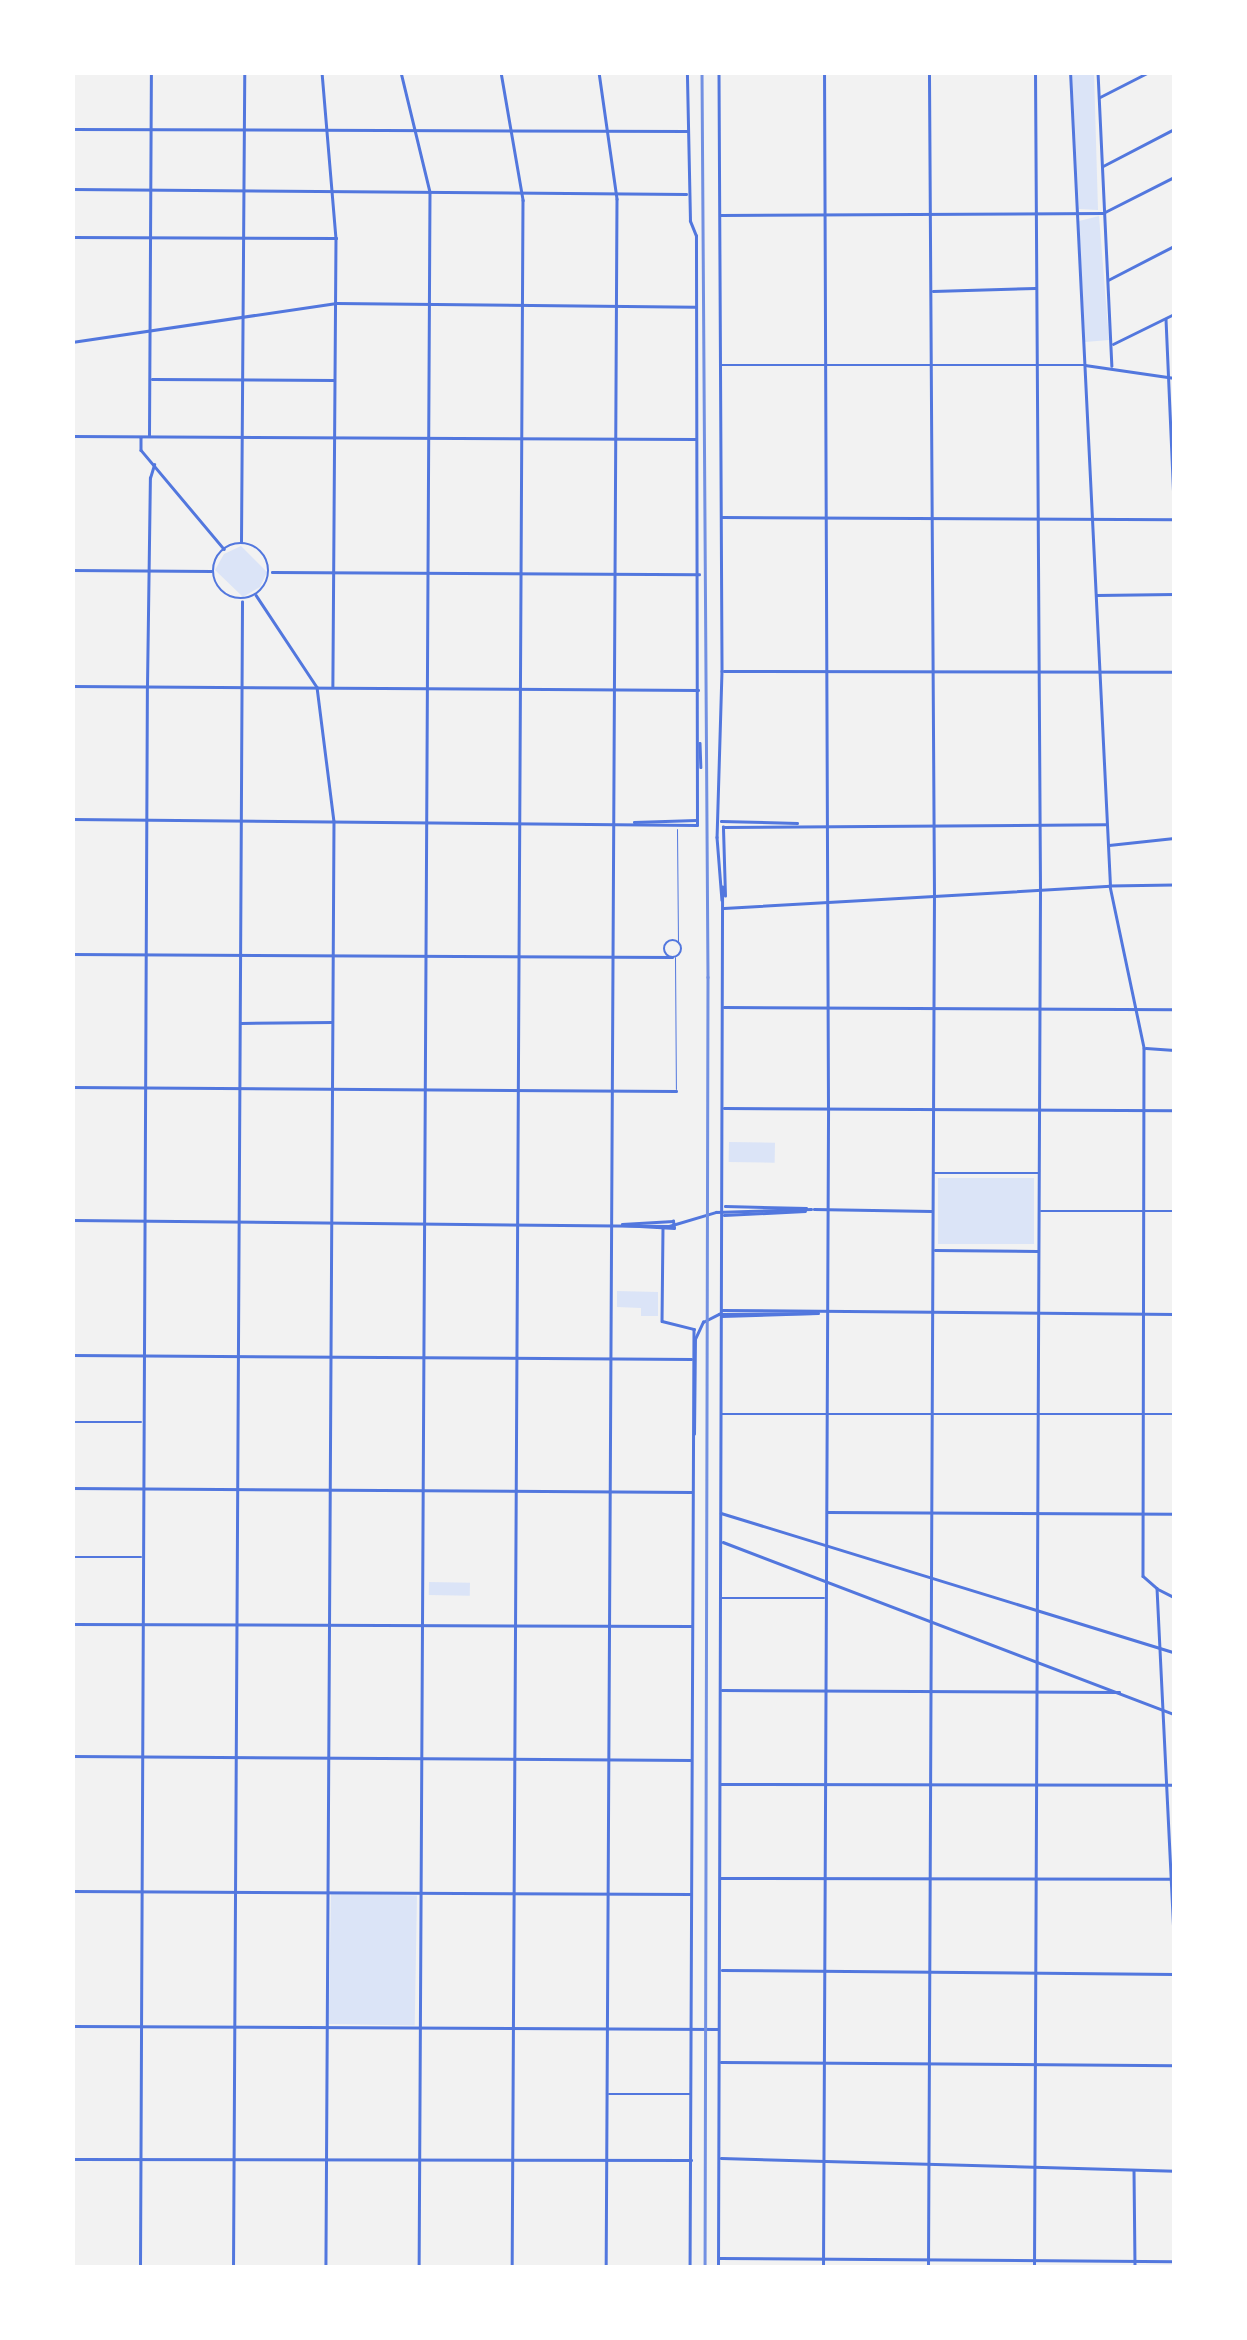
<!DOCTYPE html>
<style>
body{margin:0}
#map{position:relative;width:1247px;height:2340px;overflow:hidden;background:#f2f2f2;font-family:Ubuntu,sans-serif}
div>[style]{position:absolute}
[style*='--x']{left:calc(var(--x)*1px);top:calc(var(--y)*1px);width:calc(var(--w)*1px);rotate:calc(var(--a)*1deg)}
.green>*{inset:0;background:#dbe4f7;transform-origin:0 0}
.pedestrian>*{height:1px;margin:-0.5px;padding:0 0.5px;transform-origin:0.5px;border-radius:0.5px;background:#5277de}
.minor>*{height:2.5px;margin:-1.25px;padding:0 1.25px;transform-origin:1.25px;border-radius:1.25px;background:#5277de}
.minor>.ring{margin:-1.25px;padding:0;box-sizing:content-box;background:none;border:2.5px solid #5277de;border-radius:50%}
.tertiary>*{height:2.5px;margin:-1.25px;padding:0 1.25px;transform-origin:1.25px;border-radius:1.25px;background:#5277de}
.rail>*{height:2.5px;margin:-1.25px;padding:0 1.25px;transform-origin:1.25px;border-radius:1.25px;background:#7290e2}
span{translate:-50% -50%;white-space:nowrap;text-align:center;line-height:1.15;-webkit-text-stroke:10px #fff;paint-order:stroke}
.frame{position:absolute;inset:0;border:75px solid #fff;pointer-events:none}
</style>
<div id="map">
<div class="green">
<div style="clip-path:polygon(1072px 73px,1094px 73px,1098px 210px,1079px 209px)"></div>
<div style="clip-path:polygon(1099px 216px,1109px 340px,1085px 342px,1079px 221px)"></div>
<div style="clip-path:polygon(241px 546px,267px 572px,260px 587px,243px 597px,215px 570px,224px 554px)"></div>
<div style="left:729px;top:1142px;width:46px;height:20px;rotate:1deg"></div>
<div style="left:938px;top:1178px;width:96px;height:66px"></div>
<div style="clip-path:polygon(617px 1291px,658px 1292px,658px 1316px,641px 1316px,641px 1308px,617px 1307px)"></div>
<div style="left:429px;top:1582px;width:41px;height:13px;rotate:1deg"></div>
<div style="left:331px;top:1894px;width:86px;height:130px;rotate:1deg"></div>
</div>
<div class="pedestrian">
<div style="--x:677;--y:829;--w:113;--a:89.5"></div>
<div style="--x:675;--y:957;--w:132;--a:89.6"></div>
</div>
<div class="minor">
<div style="--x:322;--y:72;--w:167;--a:85.2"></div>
<div style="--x:336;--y:238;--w:448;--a:90.4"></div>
<div style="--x:401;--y:72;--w:123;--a:76.4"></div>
<div style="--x:430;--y:192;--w:2076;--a:90.3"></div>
<div style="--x:501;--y:72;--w:130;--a:80.2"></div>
<div style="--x:523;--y:200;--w:2068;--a:90.3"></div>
<div style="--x:599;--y:72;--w:128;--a:81.9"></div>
<div style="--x:617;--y:199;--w:2069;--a:90.3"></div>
<div style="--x:719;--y:72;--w:599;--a:89.71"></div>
<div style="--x:722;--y:671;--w:166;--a:91.7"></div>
<div style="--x:717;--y:837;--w:63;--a:85.5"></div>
<div style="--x:1098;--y:72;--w:294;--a:87.3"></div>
<div style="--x:1100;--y:97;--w:55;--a:-27"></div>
<div style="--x:72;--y:129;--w:615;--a:0.19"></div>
<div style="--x:1103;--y:166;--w:80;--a:-27.5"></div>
<div style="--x:72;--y:189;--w:614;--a:0.47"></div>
<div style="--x:721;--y:215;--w:382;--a:-0.3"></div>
<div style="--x:1103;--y:213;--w:80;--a:-26.9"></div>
<div style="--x:72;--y:237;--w:264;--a:0.2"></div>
<div style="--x:1108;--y:280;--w:74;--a:-27.3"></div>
<div style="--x:933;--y:291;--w:102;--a:-1.7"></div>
<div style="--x:1166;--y:319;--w:184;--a:87.5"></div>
<div style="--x:72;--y:342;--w:267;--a:-8.4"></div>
<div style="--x:336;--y:303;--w:359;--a:0.6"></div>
<div style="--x:1113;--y:344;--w:68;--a:-26.2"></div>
<div style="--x:722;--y:365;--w:363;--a:0"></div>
<div style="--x:1085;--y:365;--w:90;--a:8.3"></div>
<div style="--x:152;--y:379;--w:182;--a:0.3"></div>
<div style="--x:72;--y:436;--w:624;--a:0.28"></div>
<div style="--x:149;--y:436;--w:364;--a:-89.7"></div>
<div style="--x:141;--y:438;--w:12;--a:90"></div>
<div style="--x:141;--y:450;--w:129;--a:50"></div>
<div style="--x:722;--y:517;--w:452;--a:0.3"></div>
<div style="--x:241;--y:542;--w:470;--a:-89.6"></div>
<div class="ring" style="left:213px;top:543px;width:53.5px;height:53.5px"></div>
<div style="--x:72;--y:570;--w:139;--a:0.4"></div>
<div style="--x:272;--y:572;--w:427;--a:0.3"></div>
<div style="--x:256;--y:595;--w:110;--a:56.5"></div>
<div style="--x:317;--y:687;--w:135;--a:82.8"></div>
<div style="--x:334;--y:821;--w:1447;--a:90.32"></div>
<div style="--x:1097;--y:595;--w:77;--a:-0.7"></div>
<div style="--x:724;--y:671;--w:450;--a:0.1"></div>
<div style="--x:72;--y:686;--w:626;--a:0.37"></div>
<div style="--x:700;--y:743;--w:24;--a:88"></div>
<div style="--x:72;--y:819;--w:625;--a:0.55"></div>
<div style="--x:697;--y:825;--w:589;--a:-90.1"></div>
<div style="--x:696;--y:236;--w:16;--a:-112"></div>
<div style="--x:690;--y:221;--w:149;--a:-91.2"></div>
<div style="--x:721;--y:821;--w:76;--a:1.5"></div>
<div style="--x:634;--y:822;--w:62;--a:-1.8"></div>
<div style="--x:1174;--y:885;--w:64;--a:179.1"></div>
<div style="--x:1110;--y:886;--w:166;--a:78.1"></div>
<div style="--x:1144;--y:1048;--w:528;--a:90.11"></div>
<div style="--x:1143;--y:1576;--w:18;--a:41"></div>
<div style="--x:1157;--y:1588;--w:349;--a:87.2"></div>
<div style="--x:725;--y:896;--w:69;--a:-91.7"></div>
<div style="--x:723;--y:827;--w:382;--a:-0.4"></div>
<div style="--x:724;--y:908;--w:210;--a:-3.3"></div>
<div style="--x:934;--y:896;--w:824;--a:-90.35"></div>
<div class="ring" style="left:664px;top:940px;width:15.5px;height:15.5px"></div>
<div style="--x:72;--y:954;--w:600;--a:0.29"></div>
<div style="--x:724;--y:1007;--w:450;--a:0.3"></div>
<div style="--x:241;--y:1023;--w:91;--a:-0.6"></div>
<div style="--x:1146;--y:1048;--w:28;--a:4"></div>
<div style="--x:72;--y:1087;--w:604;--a:0.38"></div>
<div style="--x:724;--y:1108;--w:450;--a:0.3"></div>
<div style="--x:933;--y:1173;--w:105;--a:0"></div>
<div style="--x:725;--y:1206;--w:81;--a:1.4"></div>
<div style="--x:814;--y:1209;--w:117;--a:1"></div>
<div style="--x:1041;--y:1211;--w:133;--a:0"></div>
<div style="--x:724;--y:1215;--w:81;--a:-2.8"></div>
<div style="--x:72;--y:1220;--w:597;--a:0.58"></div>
<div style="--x:669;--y:1226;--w:49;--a:-16.6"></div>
<div style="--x:716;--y:1212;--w:95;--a:-1.8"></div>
<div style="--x:622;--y:1224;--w:51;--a:-3.4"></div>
<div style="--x:622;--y:1225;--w:52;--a:3.3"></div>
<div style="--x:674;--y:1228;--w:7;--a:-98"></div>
<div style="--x:663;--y:1228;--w:93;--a:90.6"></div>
<div style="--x:662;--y:1321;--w:33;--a:14"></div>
<div style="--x:694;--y:1329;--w:939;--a:90.24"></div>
<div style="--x:935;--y:1250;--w:102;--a:0.6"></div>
<div style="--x:722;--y:1310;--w:452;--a:0.5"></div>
<div style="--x:722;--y:1316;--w:96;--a:-1.8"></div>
<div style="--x:72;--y:1355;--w:619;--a:0.37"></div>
<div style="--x:721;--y:1414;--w:453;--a:0"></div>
<div style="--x:72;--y:1422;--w:69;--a:0"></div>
<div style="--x:694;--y:1434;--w:95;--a:-89.4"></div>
<div style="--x:695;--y:1339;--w:19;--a:-65"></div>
<div style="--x:703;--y:1322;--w:18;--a:-27"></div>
<div style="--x:719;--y:1314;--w:95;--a:-0.6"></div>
<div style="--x:72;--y:1488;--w:619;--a:0.37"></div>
<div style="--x:828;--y:1512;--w:346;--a:0.3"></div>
<div style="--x:721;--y:1513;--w:474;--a:17.1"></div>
<div style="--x:723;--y:1542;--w:483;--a:20.9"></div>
<div style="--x:72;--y:1557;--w:69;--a:0"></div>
<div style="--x:1158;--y:1589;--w:18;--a:27"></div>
<div style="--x:722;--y:1598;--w:102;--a:0"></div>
<div style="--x:72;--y:1624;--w:619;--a:0.19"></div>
<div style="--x:722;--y:1690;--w:397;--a:0.3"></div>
<div style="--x:72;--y:1756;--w:619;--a:0.37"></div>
<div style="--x:721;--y:1784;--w:453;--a:0.1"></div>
<div style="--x:721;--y:1878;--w:453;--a:0.1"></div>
<div style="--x:72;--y:1891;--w:619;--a:0.28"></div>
<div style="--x:722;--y:1970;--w:452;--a:0.5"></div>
<div style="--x:72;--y:2026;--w:646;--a:0.27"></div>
<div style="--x:721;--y:2062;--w:453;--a:0.4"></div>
<div style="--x:609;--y:2094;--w:82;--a:0"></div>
<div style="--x:721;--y:2158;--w:453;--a:1.6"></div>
<div style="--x:72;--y:2159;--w:619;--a:0.09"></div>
<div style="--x:1134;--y:2170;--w:98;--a:89.4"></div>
<div style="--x:720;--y:2258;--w:454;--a:0.4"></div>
<div style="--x:140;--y:2268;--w:1582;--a:-89.75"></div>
<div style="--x:147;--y:686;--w:208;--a:-89.2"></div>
<div style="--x:150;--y:478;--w:14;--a:-73"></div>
<div style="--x:233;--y:2268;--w:1666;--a:-89.69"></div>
<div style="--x:718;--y:2268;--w:1381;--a:-89.83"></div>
<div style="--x:823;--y:2268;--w:1160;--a:-89.75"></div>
<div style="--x:828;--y:1108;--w:1036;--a:-90.22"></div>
</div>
<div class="tertiary">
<div style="--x:1109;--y:845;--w:65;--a:-6.1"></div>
<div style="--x:928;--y:2268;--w:1372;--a:-89.75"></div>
<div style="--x:934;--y:896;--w:176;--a:-3.3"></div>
<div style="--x:1110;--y:886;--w:815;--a:-92.81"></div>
<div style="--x:1034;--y:2268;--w:1379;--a:-89.75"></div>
<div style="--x:1040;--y:889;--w:817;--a:-90.35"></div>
</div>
<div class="rail">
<div style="--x:702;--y:72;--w:905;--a:89.62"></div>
<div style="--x:708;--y:977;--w:1291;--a:90.13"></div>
</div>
<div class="frame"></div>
</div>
